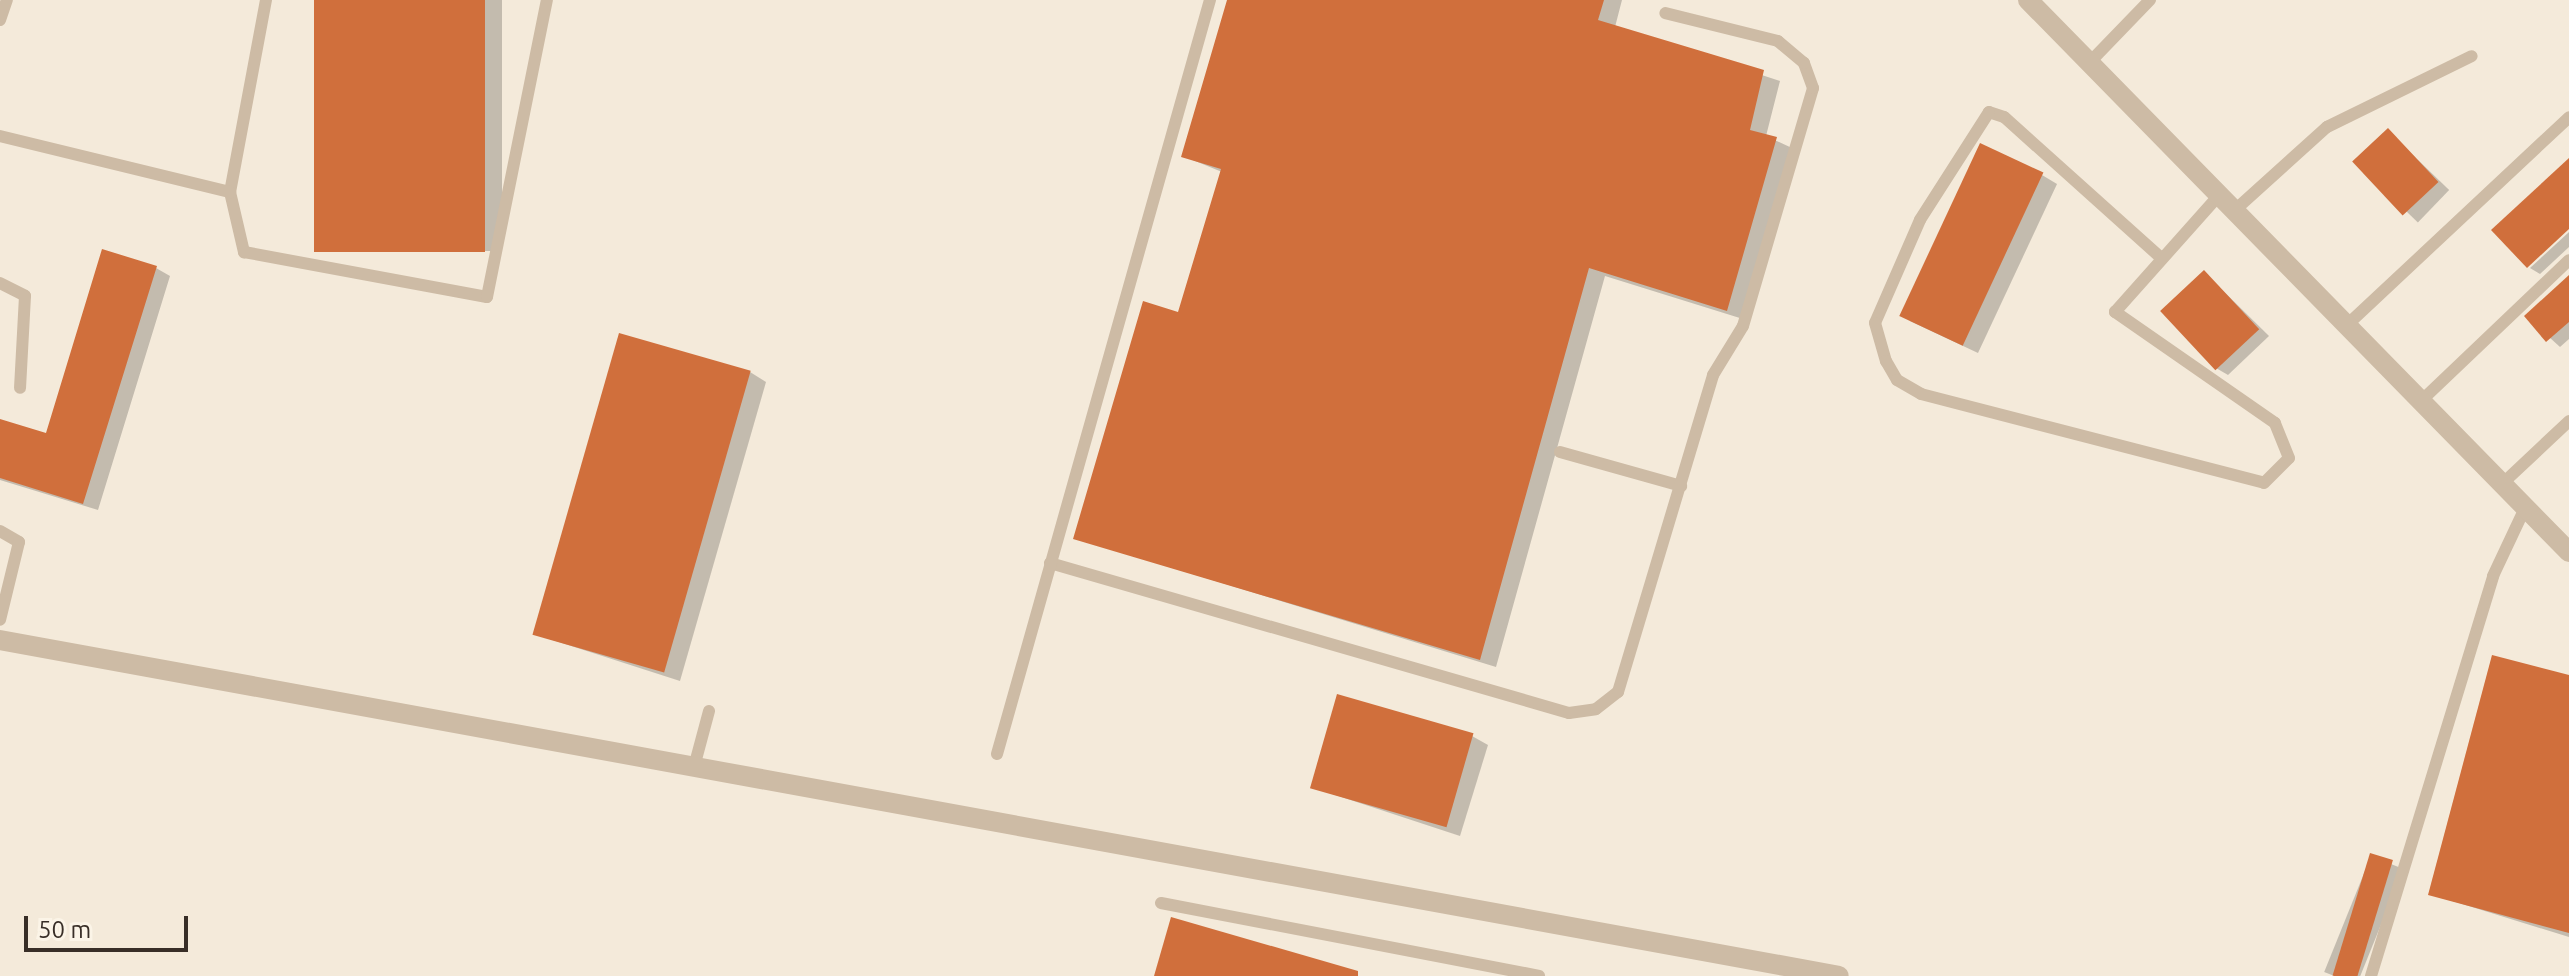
<!DOCTYPE html>
<style>
body{margin:0}
#map{position:relative;width:2569px;height:976px;overflow:hidden;background:#f4eada;font-family:Ubuntu,sans-serif}
div>[style]{position:absolute}
[style*='--x']{left:calc(var(--x)*1px);top:calc(var(--y)*1px);width:calc(var(--w)*1px);rotate:calc(var(--a)*1deg)}
.shadow>*{inset:0;background:#0003;transform-origin:0 0}
.building>*{inset:0;background:#d06f3c;transform-origin:0 0}
.service>*{height:12px;margin:-6px;padding:0 6px;transform-origin:6px;border-radius:6px;background:#cdbba5}
.minor>*{height:20px;margin:-10px;padding:0 10px;transform-origin:10px;border-radius:10px;background:#cdbba5}
span{translate:-50% -50%;white-space:nowrap;text-align:center;line-height:1.15;-webkit-text-stroke:7px #fbf4e7;paint-order:stroke}
.scale{position:absolute;left:24px;top:916px;width:164px;height:36px;box-sizing:border-box;border:4px solid #382e27;border-top:0;padding-left:10px;font-size:24px;line-height:28px;white-space:nowrap;color:#382e27;-webkit-text-stroke:6px #fbf4e7;paint-order:stroke}
</style>
<div id="map">
<div class="shadow">
<div style="left:316px;top:0;width:186px;height:251px"></div>
<div style="clip-path:polygon(1229px 0,1622px 0,1615px 27px,1780px 81px,1766px 136px,1792px 148px,1743px 319px,1605px 276px,1496px 667px,1075px 538px,1180px 314px,1222px 172px,1183px 156px)"></div>
<div style="left:2388px;top:131px;width:85px;height:45px;rotate:44deg"></div>
<div style="clip-path:polygon(2042px 175px,2057px 184px,1978px 353px,1910px 321px)"></div>
<div style="clip-path:polygon(2569px 232px,2569px 247px,2540px 274px,2530px 268px)"></div>
<div style="clip-path:polygon(156px 268px,170px 276px,98px 510px,0 480px,0 421px,48px 436px)"></div>
<div style="clip-path:polygon(2204px 272px,2269px 336px,2228px 375px,2216px 368px)"></div>
<div style="clip-path:polygon(2569px 278px,2569px 339px,2560px 347px,2526px 316px)"></div>
<div style="clip-path:polygon(750px 372px,766px 382px,680px 681px,534px 634px)"></div>
<div style="clip-path:polygon(2569px 677px,2569px 937px,2430px 894px)"></div>
<div style="clip-path:polygon(1472px 736px,1488px 745px,1460px 836px,1311px 787px)"></div>
<div style="left:2371px;top:856px;width:35px;height:125px;rotate:22deg"></div>
</div>
<div class="building">
<div style="left:314px;top:0;width:171px;height:252px"></div>
<div style="clip-path:polygon(1227px 0,1604px 0,1598px 20px,1764px 70px,1750px 130px,1777px 137px,1727px 311px,1589px 268px,1480px 660px,1073px 539px,1143px 301px,1178px 312px,1221px 169px,1181px 157px)"></div>
<div style="left:2388px;top:128px;width:74px;height:49px;rotate:47deg"></div>
<div style="left:1980px;top:143px;width:70px;height:191px;rotate:25deg"></div>
<div style="clip-path:polygon(2569px 158px,2569px 229px,2527px 268px,2491px 230px)"></div>
<div style="clip-path:polygon(102px 249px,157px 266px,83px 504px,0 478px,0 419px,46px 433px)"></div>
<div style="left:2204px;top:270px;width:81px;height:60px;rotate:47deg"></div>
<div style="clip-path:polygon(2569px 275px,2569px 322px,2546px 342px,2524px 316px)"></div>
<div style="left:619px;top:333px;width:137px;height:314px;rotate:16deg"></div>
<div style="clip-path:polygon(2492px 655px,2569px 675px,2569px 933px,2428px 895px)"></div>
<div style="left:1337px;top:694px;width:142px;height:98px;rotate:16deg"></div>
<div style="left:2370px;top:853px;width:24px;height:128px;rotate:17deg"></div>
<div style="clip-path:polygon(1171px 917px,1358px 971px,1358px 976px,1154px 976px)"></div>
</div>
<div class="service">
<div style="--x:266;--y:0;--w:195;--a:100.6"></div>
<div style="--x:230;--y:192;--w:62;--a:76.9"></div>
<div style="--x:244;--y:252;--w:247;--a:10.5"></div>
<div style="--x:487;--y:297;--w:303;--a:-78.6"></div>
<div style="--x:0;--y:20;--w:21;--a:-71"></div>
<div style="--x:2091;--y:61;--w:85;--a:-46"></div>
<div style="--x:0;--y:136;--w:237;--a:13.7"></div>
<div style="--x:2235;--y:210;--w:124;--a:-42.1"></div>
<div style="--x:2327;--y:127;--w:161;--a:-26.1"></div>
<div style="--x:2159;--y:256;--w:208;--a:-138.1"></div>
<div style="--x:2004;--y:117;--w:16;--a:-162"></div>
<div style="--x:1989;--y:112;--w:128;--a:122.6"></div>
<div style="--x:1920;--y:220;--w:112;--a:113.6"></div>
<div style="--x:1875;--y:323;--w:40;--a:74"></div>
<div style="--x:1886;--y:361;--w:22;--a:60"></div>
<div style="--x:1897;--y:380;--w:28;--a:30"></div>
<div style="--x:1921;--y:394;--w:354;--a:14.5"></div>
<div style="--x:2264;--y:483;--w:35;--a:-45"></div>
<div style="--x:2289;--y:458;--w:38;--a:-112"></div>
<div style="--x:2275;--y:423;--w:195;--a:-145.2"></div>
<div style="--x:2115;--y:312;--w:158;--a:-48.3"></div>
<div style="--x:0;--y:283;--w:28;--a:27"></div>
<div style="--x:25;--y:296;--w:92;--a:93.1"></div>
<div style="--x:2347;--y:325;--w:304;--a:-43.1"></div>
<div style="--x:2421;--y:401;--w:204;--a:-43.6"></div>
<div style="--x:1560;--y:452;--w:126;--a:15.7"></div>
<div style="--x:2502;--y:484;--w:92;--a:-43.2"></div>
<div style="--x:0;--y:531;--w:22;--a:30"></div>
<div style="--x:19;--y:542;--w:80;--a:103.7"></div>
<div style="--x:1050;--y:563;--w:540;--a:16.12"></div>
<div style="--x:1569;--y:713;--w:27;--a:-8"></div>
<div style="--x:1596;--y:709;--w:28;--a:-38"></div>
<div style="--x:1618;--y:692;--w:331;--a:-73.3"></div>
<div style="--x:1713;--y:375;--w:57;--a:-58.5"></div>
<div style="--x:1743;--y:326;--w:248;--a:-73.6"></div>
<div style="--x:1813;--y:88;--w:27;--a:-110"></div>
<div style="--x:1804;--y:63;--w:34;--a:-140"></div>
<div style="--x:1778;--y:41;--w:116;--a:-166.1"></div>
<div style="--x:997;--y:754;--w:784;--a:-74.23"></div>
<div style="--x:694;--y:767;--w:58;--a:-75"></div>
<div style="--x:1161;--y:903;--w:385;--a:10.9"></div>
<div style="--x:2371;--y:976;--w:418;--a:-73"></div>
<div style="--x:2493;--y:576;--w:75;--a:-64.8"></div>
</div>
<div class="minor">
<div style="--x:2028;--y:0;--w:773;--a:45.58"></div>
<div style="--x:0;--y:640;--w:1869;--a:10.35"></div>
</div>
<div class="scale">50 m</div>
</div>
